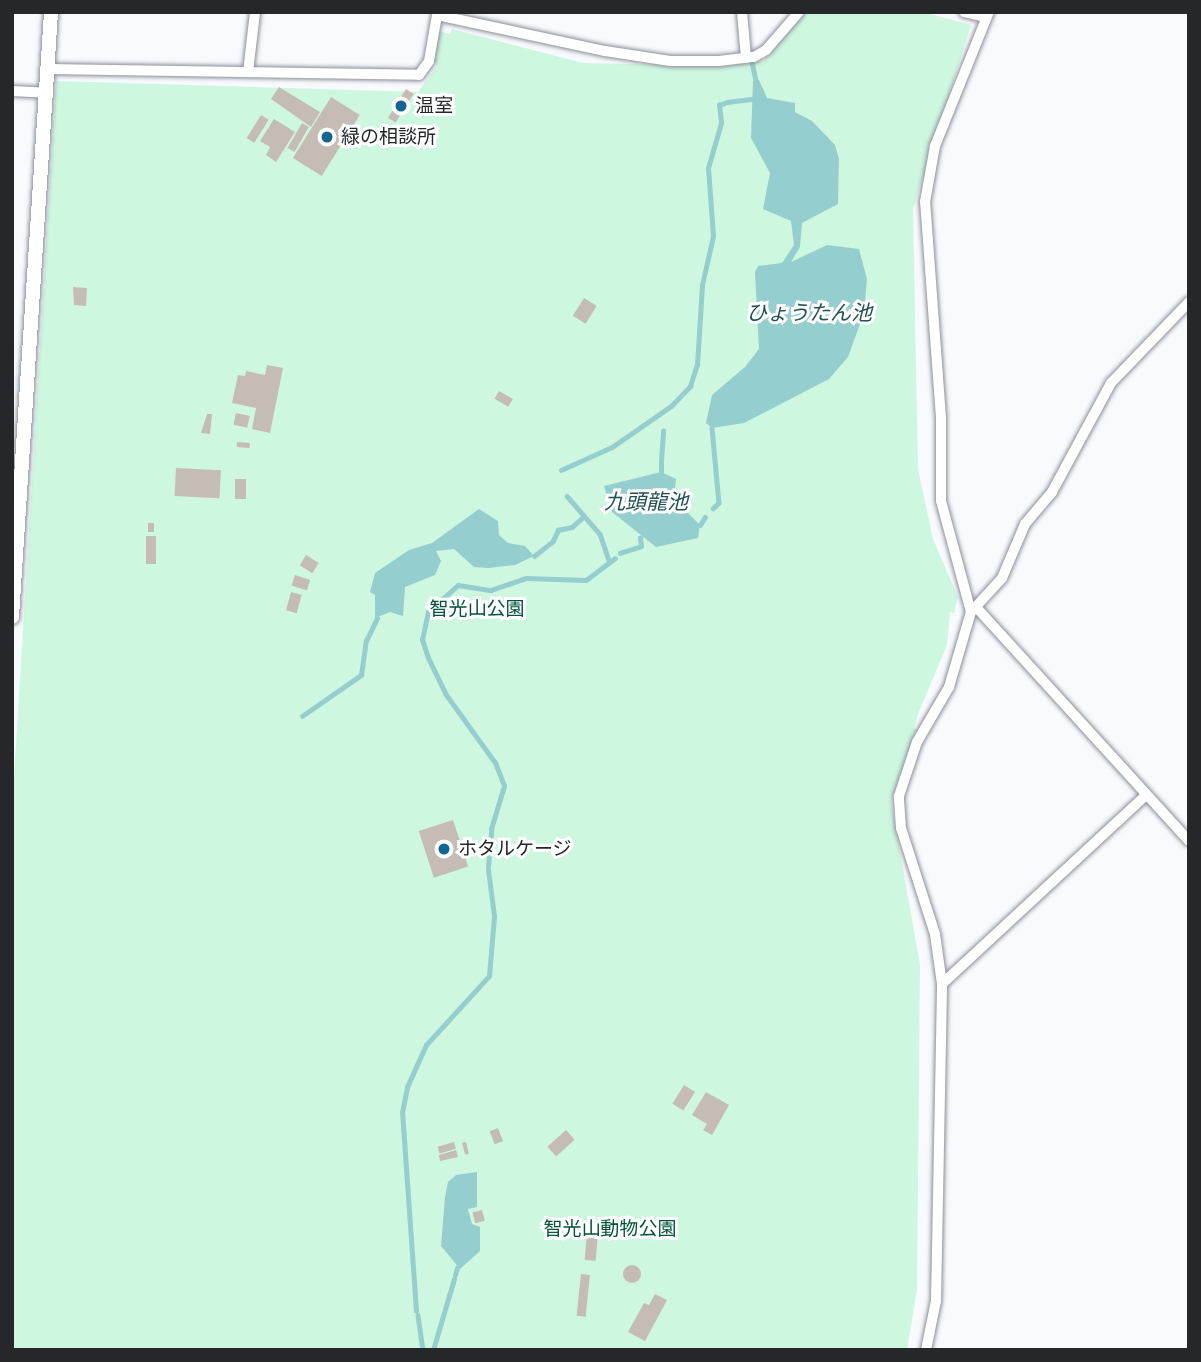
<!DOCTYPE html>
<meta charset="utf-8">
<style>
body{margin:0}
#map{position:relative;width:1201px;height:1362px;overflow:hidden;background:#f8fafe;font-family:Manrope,"Noto Sans JP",sans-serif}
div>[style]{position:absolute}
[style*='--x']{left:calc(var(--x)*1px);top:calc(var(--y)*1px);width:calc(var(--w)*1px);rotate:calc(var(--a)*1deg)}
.green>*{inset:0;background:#cef7e0}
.water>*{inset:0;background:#95cece}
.stream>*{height:4.5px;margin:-2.25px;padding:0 2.25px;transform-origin:2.25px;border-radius:2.25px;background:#95cece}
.building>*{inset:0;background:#c5bcb5;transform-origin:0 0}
.round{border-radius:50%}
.roads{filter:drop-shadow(0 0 2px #8c9099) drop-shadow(0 0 2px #8c9099)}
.minor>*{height:10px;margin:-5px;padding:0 5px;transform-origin:5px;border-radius:5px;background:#fff}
.tertiary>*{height:14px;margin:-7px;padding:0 7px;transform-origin:7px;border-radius:7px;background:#fff}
.dots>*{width:19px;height:19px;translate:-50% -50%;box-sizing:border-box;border:4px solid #fff;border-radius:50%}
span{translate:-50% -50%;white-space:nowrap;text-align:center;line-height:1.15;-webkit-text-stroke:6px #fff;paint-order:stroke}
.poi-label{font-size:19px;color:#25272a}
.left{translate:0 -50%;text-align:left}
.park-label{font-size:19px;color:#005335}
.water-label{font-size:21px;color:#215253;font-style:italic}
.frame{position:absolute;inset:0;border:14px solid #25272a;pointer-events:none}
</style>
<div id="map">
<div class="green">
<div style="clip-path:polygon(804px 12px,923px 12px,971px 25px,913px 209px,918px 469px,933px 539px,958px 597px,954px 613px,950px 612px,947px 645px,918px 714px,914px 728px,918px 730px,891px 801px,920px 965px,917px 1289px,907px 1350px,12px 1350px,12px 812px,56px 81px,418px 92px,437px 66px,431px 61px,439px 31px,450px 34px,452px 29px,583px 63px,725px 66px,764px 61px)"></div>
</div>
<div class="water">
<div style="clip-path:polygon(759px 80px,767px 98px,795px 103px,795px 112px,812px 121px,835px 145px,839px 159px,838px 204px,802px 223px,800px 247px,791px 262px,827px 245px,859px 249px,867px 279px,864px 313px,848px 357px,829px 379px,744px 423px,712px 428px,706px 423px,712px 395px,745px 367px,759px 349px,755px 272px,758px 266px,782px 263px,794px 245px,791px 221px,763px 209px,770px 173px,751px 138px,753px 81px)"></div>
<div style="clip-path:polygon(661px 472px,676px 479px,674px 499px,700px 525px,698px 538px,656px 547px,612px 512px,604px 486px)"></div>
<div style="clip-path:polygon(479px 509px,498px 521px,499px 535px,508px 543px,525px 546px,534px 556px,515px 565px,488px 568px,474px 567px,454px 549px,436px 551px,441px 561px,435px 575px,405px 587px,403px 616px,390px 612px,375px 618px,375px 595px,370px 592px,375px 573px,409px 550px,432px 543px)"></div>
<div style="clip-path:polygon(477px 1172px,477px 1207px,468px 1209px,472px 1224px,480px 1227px,480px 1251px,460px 1269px,441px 1246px,445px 1197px,448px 1182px,456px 1175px)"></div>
</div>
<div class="stream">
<div style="--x:751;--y:57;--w:24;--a:78"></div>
<div style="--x:727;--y:102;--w:26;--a:-7"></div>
<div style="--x:712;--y:428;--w:75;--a:84.7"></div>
<div style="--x:719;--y:503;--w:8;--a:135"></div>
<div style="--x:661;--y:461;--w:30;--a:-86"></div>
<div style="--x:561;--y:470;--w:56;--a:-24.3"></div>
<div style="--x:612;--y:447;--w:72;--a:-34.8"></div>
<div style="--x:671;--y:406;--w:28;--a:-46"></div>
<div style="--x:690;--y:386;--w:22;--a:-72"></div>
<div style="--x:697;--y:365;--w:80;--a:-86.4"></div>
<div style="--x:702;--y:285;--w:50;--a:-77.3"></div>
<div style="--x:713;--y:236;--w:68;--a:-94.2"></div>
<div style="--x:708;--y:168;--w:47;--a:-73.9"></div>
<div style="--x:721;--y:123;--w:18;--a:-96"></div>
<div style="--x:719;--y:105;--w:6;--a:-18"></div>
<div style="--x:661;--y:472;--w:9;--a:-90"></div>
<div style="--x:567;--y:496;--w:50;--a:49"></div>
<div style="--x:600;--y:534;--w:28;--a:71"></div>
<div style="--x:700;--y:525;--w:9;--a:-58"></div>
<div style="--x:620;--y:553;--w:22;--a:-18"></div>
<div style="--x:641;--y:546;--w:8;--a:-97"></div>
<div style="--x:534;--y:556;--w:24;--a:-38"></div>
<div style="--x:553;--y:541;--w:12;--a:-66"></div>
<div style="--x:558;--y:530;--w:14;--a:-12"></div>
<div style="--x:572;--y:527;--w:15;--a:-42"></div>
<div style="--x:302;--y:716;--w:72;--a:-34.8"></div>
<div style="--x:361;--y:675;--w:34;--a:-82"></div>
<div style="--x:366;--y:641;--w:25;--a:-64"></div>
<div style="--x:488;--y:867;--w:38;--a:-85"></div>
<div style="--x:491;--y:829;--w:45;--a:-73.2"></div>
<div style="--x:504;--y:786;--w:25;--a:-111"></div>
<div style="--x:495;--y:763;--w:84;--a:-125.8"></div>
<div style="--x:446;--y:695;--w:41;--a:-115.9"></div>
<div style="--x:428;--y:658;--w:19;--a:-108"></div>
<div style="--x:422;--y:640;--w:29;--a:-78"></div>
<div style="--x:428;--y:612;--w:40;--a:-42"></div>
<div style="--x:458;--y:585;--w:33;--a:9"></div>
<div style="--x:491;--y:590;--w:37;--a:-19"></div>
<div style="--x:526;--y:578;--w:60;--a:1.9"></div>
<div style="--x:586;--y:580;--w:36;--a:-37"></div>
<div style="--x:455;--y:1275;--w:7;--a:-74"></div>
<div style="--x:416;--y:1311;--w:198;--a:-94"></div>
<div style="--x:402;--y:1113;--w:26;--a:-79"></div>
<div style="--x:407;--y:1087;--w:46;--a:-65.7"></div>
<div style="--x:426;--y:1045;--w:93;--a:-47.6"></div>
<div style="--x:489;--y:976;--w:60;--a:-85.2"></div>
<div style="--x:494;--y:916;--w:46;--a:-97.4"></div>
<div style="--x:418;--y:1315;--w:35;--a:82"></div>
<div style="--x:433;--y:1350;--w:74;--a:-73.5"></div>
</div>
<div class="building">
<div style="clip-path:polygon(279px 87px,320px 112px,311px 127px,271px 99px)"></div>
<div style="left:406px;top:89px;width:9px;height:34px;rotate:32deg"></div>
<div style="left:331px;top:97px;width:34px;height:72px;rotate:32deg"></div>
<div style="left:261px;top:115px;width:9px;height:27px;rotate:32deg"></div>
<div style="clip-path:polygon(274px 119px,295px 132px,276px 162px,266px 155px,270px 147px,260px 141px)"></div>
<div style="left:302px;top:123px;width:8px;height:29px;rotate:30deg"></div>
<div style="clip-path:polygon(73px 287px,87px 288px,86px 306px,74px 305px)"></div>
<div style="left:584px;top:298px;width:15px;height:21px;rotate:32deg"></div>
<div style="clip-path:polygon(267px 365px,283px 368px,270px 433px,252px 429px,256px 408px,232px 403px,238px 375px,245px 376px,246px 371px,265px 375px)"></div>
<div style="left:499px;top:391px;width:16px;height:9px;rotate:30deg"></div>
<div style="left:236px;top:413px;width:14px;height:12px;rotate:12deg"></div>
<div style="clip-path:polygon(207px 414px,212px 414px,210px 434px,201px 433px)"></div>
<div style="left:237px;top:442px;width:13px;height:5px;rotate:4deg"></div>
<div style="left:176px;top:468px;width:45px;height:28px;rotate:3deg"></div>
<div style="left:235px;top:479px;width:11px;height:20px"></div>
<div style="left:148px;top:523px;width:6px;height:9px"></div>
<div style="left:146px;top:536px;width:10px;height:28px"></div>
<div style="left:306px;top:555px;width:15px;height:12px;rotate:32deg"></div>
<div style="left:295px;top:575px;width:16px;height:11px;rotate:18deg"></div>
<div style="left:291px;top:592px;width:11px;height:19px;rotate:15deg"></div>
<div style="left:453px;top:820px;width:49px;height:36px;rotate:72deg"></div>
<div style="left:684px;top:1085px;width:13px;height:22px;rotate:32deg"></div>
<div style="clip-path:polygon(706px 1092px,729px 1105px,712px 1135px,703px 1130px,707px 1124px,692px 1115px)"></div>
<div style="left:498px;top:1128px;width:14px;height:9px;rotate:69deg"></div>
<div style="left:566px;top:1130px;width:13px;height:25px;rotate:48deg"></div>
<div style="left:454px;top:1142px;width:7px;height:17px;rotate:74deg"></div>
<div style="left:466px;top:1142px;width:12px;height:4px;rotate:76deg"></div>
<div style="clip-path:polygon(456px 1150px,458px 1157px,440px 1161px,439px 1155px)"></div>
<div style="left:482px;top:1210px;width:11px;height:10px;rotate:75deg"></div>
<div style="left:587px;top:1233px;width:11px;height:27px;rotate:5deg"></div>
<div class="round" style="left:623px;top:1265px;width:18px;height:18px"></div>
<div style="left:581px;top:1274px;width:9px;height:42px;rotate:6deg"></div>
<div style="clip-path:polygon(655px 1294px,667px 1300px,645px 1341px,628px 1332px,644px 1303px,649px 1305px)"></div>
</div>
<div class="roads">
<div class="minor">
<div style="--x:742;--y:12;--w:46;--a:85"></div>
<div style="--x:964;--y:12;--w:23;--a:13"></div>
<div style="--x:48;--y:69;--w:371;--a:0.9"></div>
<div style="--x:419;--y:75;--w:17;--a:-54"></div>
<div style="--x:429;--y:61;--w:47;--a:-80.1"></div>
<div style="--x:437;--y:15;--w:172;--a:12.1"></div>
<div style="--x:605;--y:51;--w:66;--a:8.7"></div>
<div style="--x:670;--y:61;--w:49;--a:0"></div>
<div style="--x:719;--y:61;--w:35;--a:-7"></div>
<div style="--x:754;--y:57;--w:14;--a:-30"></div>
<div style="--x:766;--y:50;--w:50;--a:-49"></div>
<div style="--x:248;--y:72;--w:60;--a:-83.3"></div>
<div style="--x:12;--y:91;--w:35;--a:3"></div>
<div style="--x:976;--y:607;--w:316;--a:47.7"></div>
<div style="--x:971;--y:612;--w:46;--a:-47.6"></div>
<div style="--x:1002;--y:578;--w:59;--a:-66.9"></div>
<div style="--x:1025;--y:524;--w:42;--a:-49.8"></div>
<div style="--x:1052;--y:492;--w:124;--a:-61.6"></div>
<div style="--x:1111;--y:383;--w:112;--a:-46.1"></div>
<div style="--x:942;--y:984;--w:278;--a:-42.8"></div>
<div style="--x:926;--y:1350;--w:50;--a:-78.5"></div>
<div style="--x:936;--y:1301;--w:317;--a:-88.9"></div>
<div style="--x:942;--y:984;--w:50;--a:-98"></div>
<div style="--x:935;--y:934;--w:111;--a:-107.8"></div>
<div style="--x:901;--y:828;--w:32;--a:-94"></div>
<div style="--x:899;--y:796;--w:57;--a:-71.6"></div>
<div style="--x:917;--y:742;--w:64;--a:-59.8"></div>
<div style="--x:949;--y:687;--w:78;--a:-73.7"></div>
<div style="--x:971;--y:612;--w:115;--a:-105.1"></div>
<div style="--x:941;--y:501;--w:83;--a:-90"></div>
<div style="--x:941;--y:418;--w:217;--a:-94.2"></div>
<div style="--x:925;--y:202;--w:57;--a:-79.9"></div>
<div style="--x:935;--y:146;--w:144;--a:-68.1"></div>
</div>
<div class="tertiary">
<div style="--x:12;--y:617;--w:606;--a:-86.31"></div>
</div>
</div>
<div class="dots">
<div style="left:401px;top:106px;background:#106596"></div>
<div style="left:327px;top:137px;background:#106596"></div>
<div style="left:444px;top:849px;background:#106596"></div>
</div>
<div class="poi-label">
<span class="left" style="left:415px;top:106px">温室</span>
<span class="left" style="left:341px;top:137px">緑の相談所</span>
<span class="left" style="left:458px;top:849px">ホタルケージ</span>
</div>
<div class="park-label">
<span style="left:477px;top:609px">智光山公園</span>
<span style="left:610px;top:1229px">智光山動物公園</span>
</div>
<div class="water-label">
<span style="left:809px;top:312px">ひょうたん池</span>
<span style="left:646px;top:501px">九頭龍池</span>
</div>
<div class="frame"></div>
</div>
